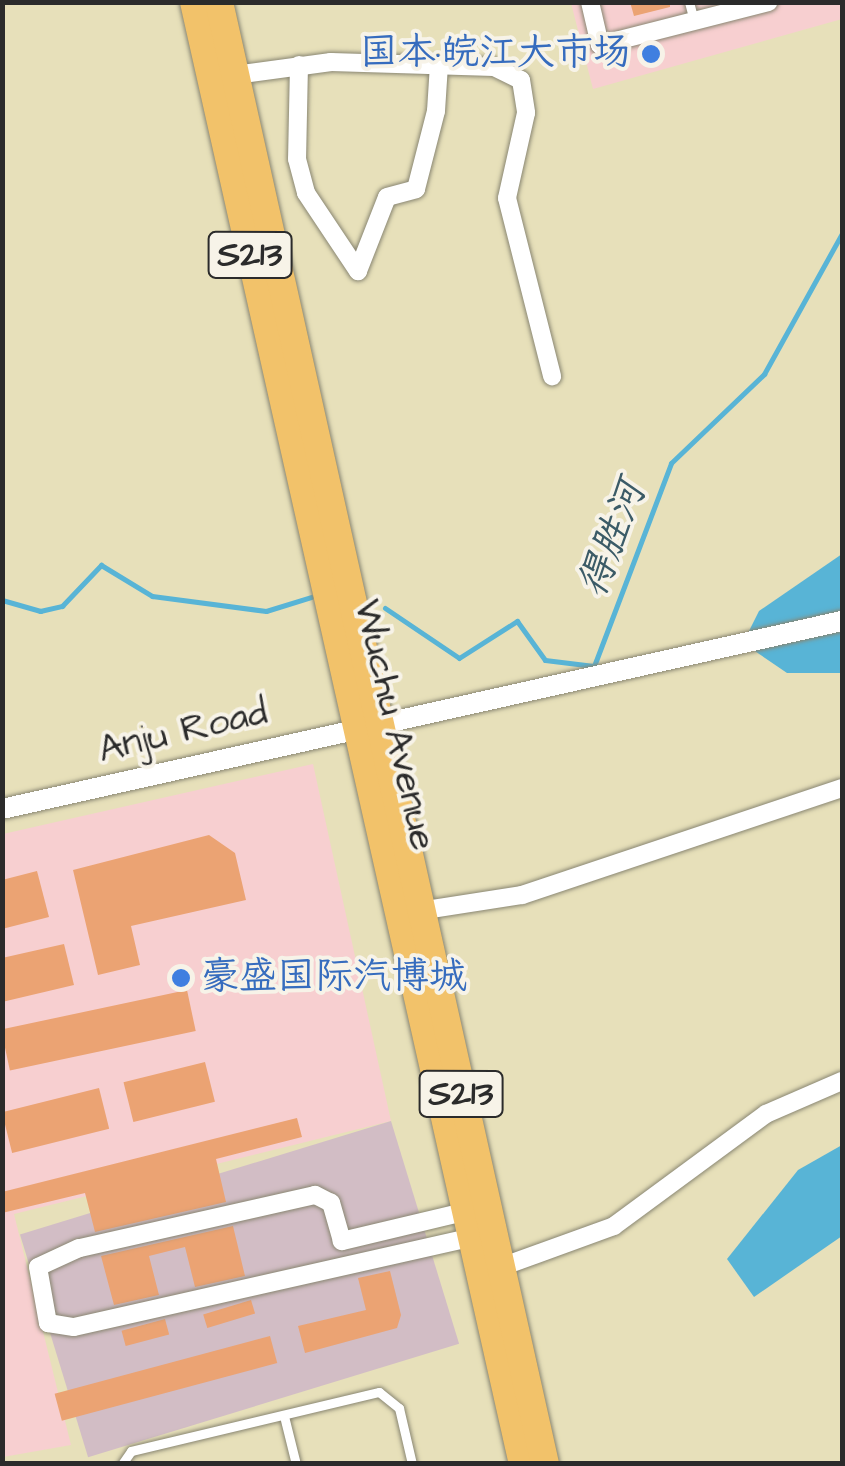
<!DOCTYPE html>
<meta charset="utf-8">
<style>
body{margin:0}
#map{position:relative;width:845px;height:1466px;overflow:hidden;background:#e7e0ba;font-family:"Architects Daughter","LXGW WenKai TC",sans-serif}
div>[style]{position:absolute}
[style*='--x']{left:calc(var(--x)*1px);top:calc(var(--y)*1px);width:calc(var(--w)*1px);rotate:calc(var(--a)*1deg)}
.built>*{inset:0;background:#f7cfd0}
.industrial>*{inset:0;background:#d2bdc5;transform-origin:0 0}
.water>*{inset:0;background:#58b4d6}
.stream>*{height:5px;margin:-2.5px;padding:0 2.5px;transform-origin:2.5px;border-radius:2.5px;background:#58b4d6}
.building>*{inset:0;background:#eba373;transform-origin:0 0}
.roads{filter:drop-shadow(0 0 2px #898672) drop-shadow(0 0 2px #898672)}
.service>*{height:9px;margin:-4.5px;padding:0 4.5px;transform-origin:4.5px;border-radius:4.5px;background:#fff}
.minor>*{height:18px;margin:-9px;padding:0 9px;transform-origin:9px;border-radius:9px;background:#fff}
.tertiary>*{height:20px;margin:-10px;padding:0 10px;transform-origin:10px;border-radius:10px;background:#fff}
.trunk>*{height:28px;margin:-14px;padding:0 14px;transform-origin:14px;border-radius:14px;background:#f2c26a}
.dots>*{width:28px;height:28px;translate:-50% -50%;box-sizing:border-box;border:5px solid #f7f3e8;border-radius:50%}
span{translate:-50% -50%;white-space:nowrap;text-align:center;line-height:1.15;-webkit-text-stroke:8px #f7f3e8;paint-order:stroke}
.shield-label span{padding:2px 8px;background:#f7f3e8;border:2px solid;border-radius:8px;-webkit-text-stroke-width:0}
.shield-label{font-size:35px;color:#2b2b2b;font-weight:700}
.shop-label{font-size:38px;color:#366cbe}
.right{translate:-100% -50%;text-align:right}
.left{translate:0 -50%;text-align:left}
.street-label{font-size:38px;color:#2b2b2b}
.water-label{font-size:40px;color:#3b5b67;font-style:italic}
.frame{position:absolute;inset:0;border:5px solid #2b2b2b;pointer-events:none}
</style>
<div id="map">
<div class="built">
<div style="clip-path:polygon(571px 3px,842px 3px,842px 19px,593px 89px)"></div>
<div style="clip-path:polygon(313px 764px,391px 1121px,14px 1214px,71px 1445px,3px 1457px,3px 834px)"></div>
</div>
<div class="industrial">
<div style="left:391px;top:1121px;width:233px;height:388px;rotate:73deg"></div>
</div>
<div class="water">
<div style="clip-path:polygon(842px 554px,842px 673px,787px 673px,743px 643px,759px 611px)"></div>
<div style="clip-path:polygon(842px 1145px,842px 1236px,754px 1297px,727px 1259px,798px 1170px)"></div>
</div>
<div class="stream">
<div style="--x:2;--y:600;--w:40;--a:16"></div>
<div style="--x:40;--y:611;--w:23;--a:-13"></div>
<div style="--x:62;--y:606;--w:57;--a:-46.4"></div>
<div style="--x:101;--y:565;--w:60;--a:31.3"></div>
<div style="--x:152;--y:596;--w:115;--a:7.5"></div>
<div style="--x:266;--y:611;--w:47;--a:-17.3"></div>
<div style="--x:385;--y:608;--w:89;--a:34"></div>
<div style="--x:459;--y:658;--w:69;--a:-32.5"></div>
<div style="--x:517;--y:621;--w:48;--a:54.3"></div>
<div style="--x:545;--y:660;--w:49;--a:7"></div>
<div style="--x:594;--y:666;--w:217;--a:-69.2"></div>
<div style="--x:671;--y:463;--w:129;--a:-43.7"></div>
<div style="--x:764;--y:374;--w:161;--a:-61"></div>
</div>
<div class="building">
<div style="clip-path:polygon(630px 2px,670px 2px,670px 7px,634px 16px)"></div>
<div style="clip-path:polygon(209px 835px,235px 853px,246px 900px,131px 926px,140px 965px,98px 975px,73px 870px)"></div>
<div style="clip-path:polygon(37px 871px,49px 917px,2px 929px,2px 880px)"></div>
<div style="clip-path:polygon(64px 944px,74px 985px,2px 1002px,2px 958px)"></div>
<div style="left:187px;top:990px;width:42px;height:190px;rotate:78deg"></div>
<div style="left:205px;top:1062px;width:41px;height:84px;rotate:76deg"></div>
<div style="left:99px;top:1088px;width:42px;height:100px;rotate:76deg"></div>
<div style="clip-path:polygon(297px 1118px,302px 1137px,216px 1159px,226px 1202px,95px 1232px,85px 1193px,2px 1213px,2px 1192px)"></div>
<div style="clip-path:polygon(233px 1226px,245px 1276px,195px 1287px,185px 1247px,149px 1256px,159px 1295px,114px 1305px,101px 1256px)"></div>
<div style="clip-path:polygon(390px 1271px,401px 1315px,397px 1328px,305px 1353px,298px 1326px,366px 1310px,358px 1278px)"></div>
<div style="left:251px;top:1300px;width:14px;height:50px;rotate:73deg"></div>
<div style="left:165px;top:1319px;width:16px;height:45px;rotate:75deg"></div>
<div style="left:270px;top:1336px;width:28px;height:223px;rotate:75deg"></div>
</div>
<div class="roads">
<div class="service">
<div style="--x:689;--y:2;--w:20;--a:75"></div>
<div style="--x:284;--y:1416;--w:49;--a:76"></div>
<div style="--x:122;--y:1464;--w:16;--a:-55"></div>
<div style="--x:131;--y:1451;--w:255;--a:-13.4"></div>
<div style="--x:379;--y:1392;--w:26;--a:39"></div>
<div style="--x:399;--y:1408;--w:57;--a:76.9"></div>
</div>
<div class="minor">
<div style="--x:590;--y:2;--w:44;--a:76.9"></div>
<div style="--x:600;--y:45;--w:174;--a:-14.3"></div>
<div style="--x:299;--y:65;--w:94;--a:91.2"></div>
<div style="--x:297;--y:159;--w:35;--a:75"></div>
<div style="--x:306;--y:193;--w:94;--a:56.3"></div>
<div style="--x:358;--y:271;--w:79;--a:-68.6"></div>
<div style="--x:387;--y:197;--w:30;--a:-15"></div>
<div style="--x:416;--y:189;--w:81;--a:-75.6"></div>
<div style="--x:436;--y:111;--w:46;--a:-86.3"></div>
<div style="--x:235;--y:75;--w:97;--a:-7.7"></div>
<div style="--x:331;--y:62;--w:163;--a:1.8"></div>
<div style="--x:494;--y:67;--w:30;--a:26"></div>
<div style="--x:521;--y:80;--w:33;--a:81"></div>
<div style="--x:526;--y:113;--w:87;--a:102.6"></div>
<div style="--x:507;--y:198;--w:184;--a:75.8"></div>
<div style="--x:419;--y:911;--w:104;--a:-8.8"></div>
<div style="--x:522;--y:895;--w:337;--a:-18.5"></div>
<div style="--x:468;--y:1211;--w:130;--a:166.6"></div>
<div style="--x:342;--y:1241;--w:40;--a:-106"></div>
<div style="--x:331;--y:1203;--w:18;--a:-153"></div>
<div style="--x:315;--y:1195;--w:242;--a:167.3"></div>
<div style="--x:79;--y:1248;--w:45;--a:155.1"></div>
<div style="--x:38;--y:1267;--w:57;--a:79.9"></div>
<div style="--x:48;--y:1323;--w:26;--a:9"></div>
<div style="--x:74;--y:1327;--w:410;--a:-12.7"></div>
<div style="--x:501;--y:1267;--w:120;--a:-19.9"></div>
<div style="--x:614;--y:1226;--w:189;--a:-36.4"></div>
<div style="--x:766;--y:1114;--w:83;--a:-23.5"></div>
</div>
<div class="tertiary">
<div style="--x:2;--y:809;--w:861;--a:-12.62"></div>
</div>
<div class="trunk">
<div style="--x:194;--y:2;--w:1499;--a:77.32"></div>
<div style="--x:219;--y:2;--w:1498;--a:77.43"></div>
</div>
</div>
<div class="dots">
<div style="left:651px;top:54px;background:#3f7fe0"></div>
<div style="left:181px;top:978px;background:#3f7fe0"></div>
</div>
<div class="shield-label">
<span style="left:250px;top:255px">S213</span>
<span style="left:461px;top:1094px">S213</span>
</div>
<div class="shop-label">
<span class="right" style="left:631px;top:54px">国本·皖江大市场</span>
<span class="left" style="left:201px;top:978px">豪盛国际汽博城</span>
</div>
<div class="street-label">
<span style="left:394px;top:725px;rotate:77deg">Wuchu Avenue</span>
<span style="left:183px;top:732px;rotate:-13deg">Anju Road</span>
</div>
<div class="water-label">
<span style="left:613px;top:539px;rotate:-69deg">得胜河</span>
</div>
<div class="frame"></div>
</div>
